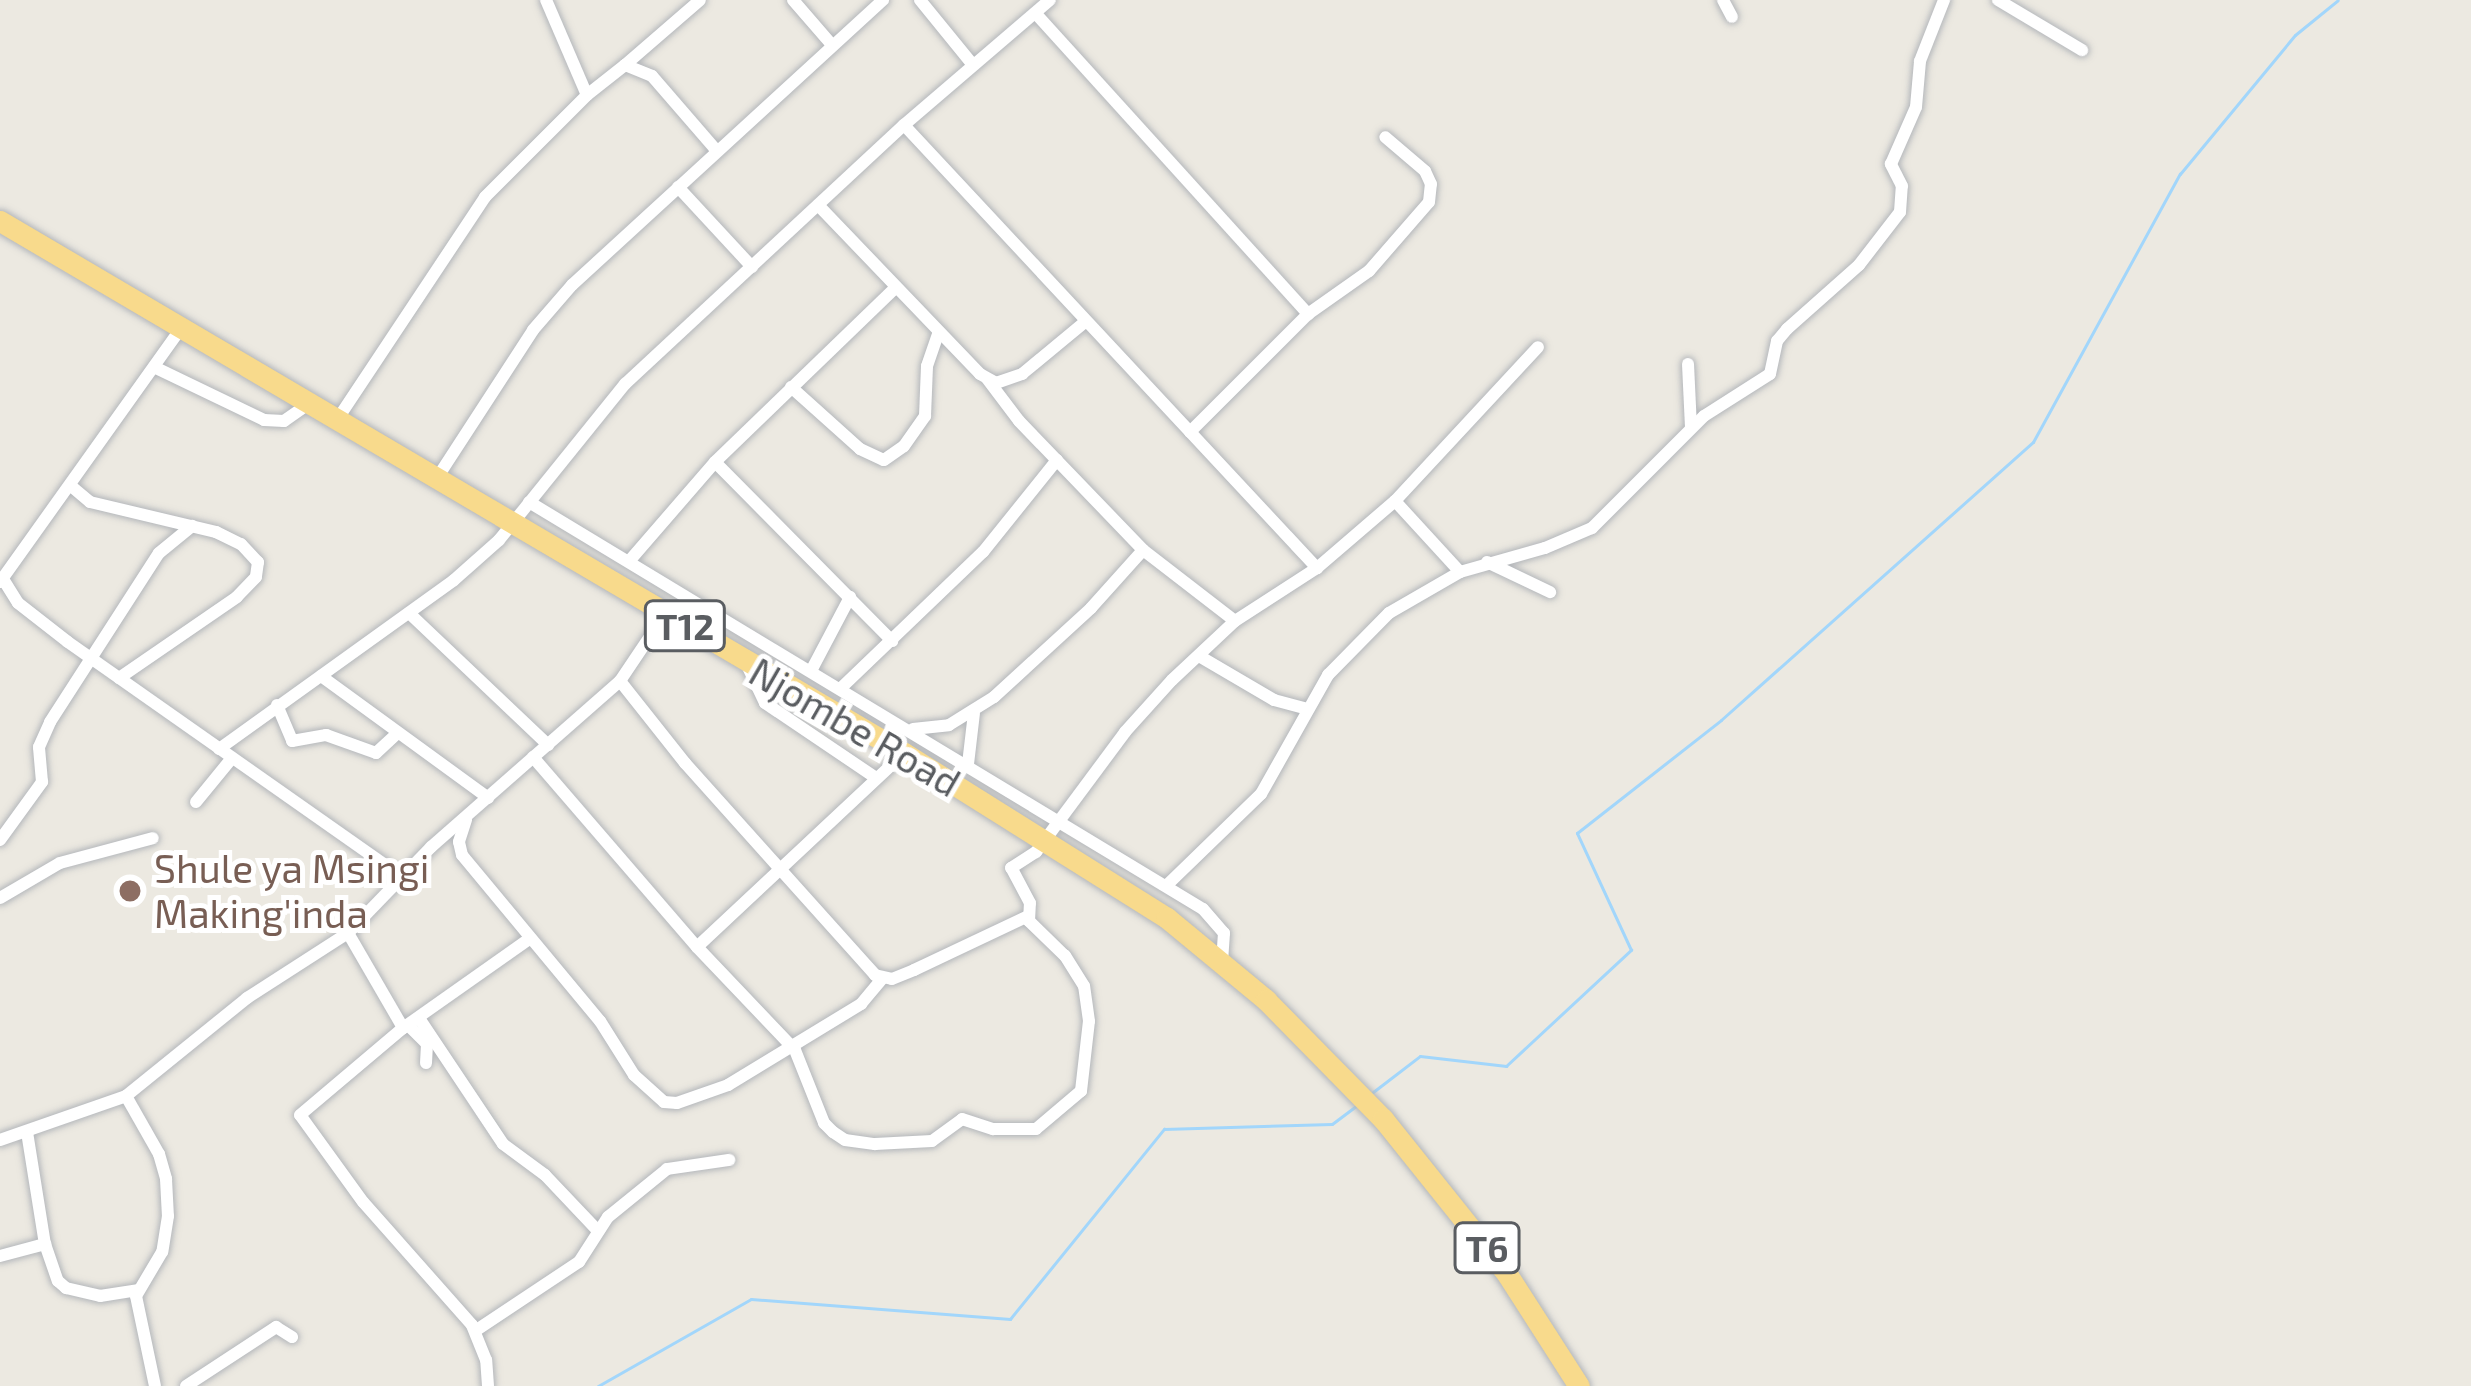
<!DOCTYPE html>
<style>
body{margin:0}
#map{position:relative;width:2471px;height:1386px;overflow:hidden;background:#ece9e1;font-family:"Exo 2",sans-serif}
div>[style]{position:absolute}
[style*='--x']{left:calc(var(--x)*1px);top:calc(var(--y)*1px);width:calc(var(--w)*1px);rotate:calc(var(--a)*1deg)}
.stream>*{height:3px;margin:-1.5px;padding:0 1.5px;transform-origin:1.5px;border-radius:1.5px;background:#a2d6fb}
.roads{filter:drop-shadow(0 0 3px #b4b7bb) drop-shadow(0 0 3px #b4b7bb)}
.street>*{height:12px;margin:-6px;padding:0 6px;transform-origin:6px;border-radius:6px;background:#fff}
.highway>*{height:21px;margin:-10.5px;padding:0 10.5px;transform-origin:10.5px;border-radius:10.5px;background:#f8da8c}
.dots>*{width:33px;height:33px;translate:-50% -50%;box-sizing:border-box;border:6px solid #fff;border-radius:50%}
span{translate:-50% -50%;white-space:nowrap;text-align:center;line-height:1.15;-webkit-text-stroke:10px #fff;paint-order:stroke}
.shield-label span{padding:3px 9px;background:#fff;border:3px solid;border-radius:9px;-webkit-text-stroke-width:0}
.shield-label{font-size:36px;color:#5a5d61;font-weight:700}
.street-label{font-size:39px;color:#5a5d61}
.education-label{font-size:39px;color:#785e54}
.left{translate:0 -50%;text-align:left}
</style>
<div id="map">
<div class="stream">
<div style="--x:1373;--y:1092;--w:59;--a:-37.5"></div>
<div style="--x:1420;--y:1056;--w:87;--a:6.6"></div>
<div style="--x:1506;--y:1066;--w:171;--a:-42.9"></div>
<div style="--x:1631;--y:950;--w:129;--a:-114.8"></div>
<div style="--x:1577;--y:833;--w:183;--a:-38.1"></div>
<div style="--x:1721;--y:720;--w:418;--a:-41.7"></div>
<div style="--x:2033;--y:442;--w:306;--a:-61.3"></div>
<div style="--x:2180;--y:174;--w:180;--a:-50.4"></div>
<div style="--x:2295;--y:35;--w:55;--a:-39.1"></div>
<div style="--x:598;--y:1386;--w:176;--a:-29.6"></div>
<div style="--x:751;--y:1299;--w:260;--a:4.4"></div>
<div style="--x:1010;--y:1319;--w:245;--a:-51"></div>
<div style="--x:1164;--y:1129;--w:168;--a:-1.7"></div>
<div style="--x:1332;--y:1124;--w:30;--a:-37"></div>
</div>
<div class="roads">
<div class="street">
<div style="--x:546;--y:0;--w:103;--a:66.7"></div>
<div style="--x:793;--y:0;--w:60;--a:49.1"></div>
<div style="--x:920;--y:0;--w:84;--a:50.8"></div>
<div style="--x:1723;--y:0;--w:19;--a:62"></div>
<div style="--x:1998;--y:0;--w:98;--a:30.8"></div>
<div style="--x:1037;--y:15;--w:404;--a:47.8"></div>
<div style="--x:1308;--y:314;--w:167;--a:135"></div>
<div style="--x:625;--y:65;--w:99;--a:-40.9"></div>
<div style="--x:904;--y:125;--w:606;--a:47.01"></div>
<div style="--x:678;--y:187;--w:109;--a:47.2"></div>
<div style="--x:818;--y:205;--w:234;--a:46.2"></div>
<div style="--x:980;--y:374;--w:18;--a:29"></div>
<div style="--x:996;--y:383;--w:28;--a:-19"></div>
<div style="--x:1022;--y:374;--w:83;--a:-39.6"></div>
<div style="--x:1308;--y:314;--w:75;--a:-35.2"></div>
<div style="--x:1369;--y:271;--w:91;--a:-49"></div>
<div style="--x:1429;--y:202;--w:18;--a:-84"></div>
<div style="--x:1431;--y:184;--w:14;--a:-115"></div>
<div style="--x:1425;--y:171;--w:52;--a:-139.6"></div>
<div style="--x:1688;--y:364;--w:63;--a:87.3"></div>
<div style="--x:154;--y:367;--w:122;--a:25.7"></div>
<div style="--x:264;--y:420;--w:20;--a:3"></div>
<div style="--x:284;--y:421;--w:29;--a:-35"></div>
<div style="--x:988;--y:380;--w:51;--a:52.9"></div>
<div style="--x:1019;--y:421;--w:179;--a:46.1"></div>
<div style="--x:1143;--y:550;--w:116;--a:37.7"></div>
<div style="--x:791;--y:387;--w:93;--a:41.9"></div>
<div style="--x:860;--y:449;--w:26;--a:25"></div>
<div style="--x:884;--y:460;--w:24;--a:-35"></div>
<div style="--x:904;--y:446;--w:37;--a:-55"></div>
<div style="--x:925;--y:416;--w:50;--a:-87.7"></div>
<div style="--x:927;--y:366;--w:36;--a:-71"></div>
<div style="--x:337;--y:420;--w:268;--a:-56.4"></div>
<div style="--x:485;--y:197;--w:144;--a:-45"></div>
<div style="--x:587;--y:95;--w:48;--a:-38.3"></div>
<div style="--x:625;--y:65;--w:29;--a:22"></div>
<div style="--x:652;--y:76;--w:98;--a:49.1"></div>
<div style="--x:715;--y:462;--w:252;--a:45.3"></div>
<div style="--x:437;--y:478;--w:176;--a:-57"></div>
<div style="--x:533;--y:330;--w:60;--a:-49.1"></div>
<div style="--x:572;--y:285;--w:422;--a:-42.5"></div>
<div style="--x:71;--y:486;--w:25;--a:40"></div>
<div style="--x:90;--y:502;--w:130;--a:13.4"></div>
<div style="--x:216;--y:532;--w:28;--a:26"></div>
<div style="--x:241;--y:544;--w:25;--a:47"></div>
<div style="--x:258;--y:562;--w:15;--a:98"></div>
<div style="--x:256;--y:577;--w:28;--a:134"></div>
<div style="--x:237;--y:597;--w:143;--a:145.5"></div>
<div style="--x:1395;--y:501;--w:96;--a:47.5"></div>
<div style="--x:529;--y:502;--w:787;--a:31.13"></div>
<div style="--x:1203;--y:909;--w:32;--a:49"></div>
<div style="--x:1224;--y:933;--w:30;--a:94"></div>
<div style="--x:631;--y:559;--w:128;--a:-49.1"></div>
<div style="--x:715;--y:462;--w:250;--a:-44"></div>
<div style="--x:1487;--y:562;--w:70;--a:25.5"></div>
<div style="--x:3;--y:579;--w:28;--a:58"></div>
<div style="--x:18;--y:603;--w:63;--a:38"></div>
<div style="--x:68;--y:642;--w:408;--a:35.1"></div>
<div style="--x:0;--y:582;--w:310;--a:-54.5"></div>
<div style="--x:409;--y:613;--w:192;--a:43.5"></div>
<div style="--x:1199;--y:656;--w:87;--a:30.4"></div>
<div style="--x:1274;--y:700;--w:31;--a:15"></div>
<div style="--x:746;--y:663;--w:44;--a:64.6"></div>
<div style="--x:765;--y:703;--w:134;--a:34"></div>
<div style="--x:811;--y:671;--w:84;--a:-62.2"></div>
<div style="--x:321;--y:676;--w:207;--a:36.1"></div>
<div style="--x:620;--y:681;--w:105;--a:51.6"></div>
<div style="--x:685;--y:763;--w:285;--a:48.1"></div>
<div style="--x:875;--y:975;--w:17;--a:13"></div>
<div style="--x:892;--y:979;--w:24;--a:-22"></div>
<div style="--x:914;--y:970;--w:126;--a:-25.3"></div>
<div style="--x:841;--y:688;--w:197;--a:-43.8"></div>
<div style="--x:983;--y:552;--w:118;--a:-51.2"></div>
<div style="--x:277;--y:705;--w:39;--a:67"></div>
<div style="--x:292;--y:741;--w:35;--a:-10"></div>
<div style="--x:326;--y:735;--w:53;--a:19.8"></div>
<div style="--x:376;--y:753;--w:26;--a:-43"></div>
<div style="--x:913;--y:729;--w:36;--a:-6"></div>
<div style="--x:949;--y:725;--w:53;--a:-31.9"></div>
<div style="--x:994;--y:697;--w:132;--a:-42.5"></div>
<div style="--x:1091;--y:608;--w:78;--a:-48.1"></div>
<div style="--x:219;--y:749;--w:289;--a:-35.7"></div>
<div style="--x:454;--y:580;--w:60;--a:-41.6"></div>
<div style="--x:499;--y:540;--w:201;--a:-51.1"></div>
<div style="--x:625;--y:384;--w:381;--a:-42.9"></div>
<div style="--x:904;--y:125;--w:192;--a:-40.6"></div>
<div style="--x:533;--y:757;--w:251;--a:49.2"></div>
<div style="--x:697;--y:947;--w:142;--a:46.4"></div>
<div style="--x:795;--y:1050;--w:79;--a:68.3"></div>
<div style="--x:824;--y:1123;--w:13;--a:45"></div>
<div style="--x:833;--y:1132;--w:14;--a:34"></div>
<div style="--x:845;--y:1140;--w:30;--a:8"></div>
<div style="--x:875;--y:1144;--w:57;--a:-3"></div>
<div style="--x:932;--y:1141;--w:37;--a:-36"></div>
<div style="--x:962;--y:1119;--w:33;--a:18"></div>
<div style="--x:993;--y:1129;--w:43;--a:0"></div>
<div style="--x:1036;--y:1129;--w:59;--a:-40.2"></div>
<div style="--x:1081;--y:1091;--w:70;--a:-83.5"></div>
<div style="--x:1089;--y:1021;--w:35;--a:-98"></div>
<div style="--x:1084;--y:986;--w:36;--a:-122"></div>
<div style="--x:1065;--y:956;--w:50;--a:-135.8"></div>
<div style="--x:1029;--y:921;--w:18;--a:-87"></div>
<div style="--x:1030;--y:903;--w:40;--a:-118"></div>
<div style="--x:1011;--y:868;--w:30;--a:-33"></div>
<div style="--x:1036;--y:852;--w:149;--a:-53.4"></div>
<div style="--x:1125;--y:732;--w:70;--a:-47.9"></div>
<div style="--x:1172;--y:680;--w:86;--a:-43.1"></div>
<div style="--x:1235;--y:621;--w:98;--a:-32.9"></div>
<div style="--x:1317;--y:568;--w:103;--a:-40.7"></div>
<div style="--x:1395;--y:501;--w:210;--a:-47.1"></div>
<div style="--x:968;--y:764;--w:51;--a:-83.3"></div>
<div style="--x:196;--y:802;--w:57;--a:-50.7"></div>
<div style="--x:466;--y:820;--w:23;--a:108"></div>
<div style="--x:459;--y:842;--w:13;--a:77"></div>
<div style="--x:462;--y:855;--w:216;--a:50.3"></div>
<div style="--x:600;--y:1021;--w:64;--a:57.8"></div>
<div style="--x:634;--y:1075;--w:40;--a:42"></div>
<div style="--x:664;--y:1102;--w:13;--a:4"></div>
<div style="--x:677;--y:1103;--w:54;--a:-19.4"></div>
<div style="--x:728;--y:1085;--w:156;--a:-31.3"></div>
<div style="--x:861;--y:1004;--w:33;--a:-50"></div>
<div style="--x:0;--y:840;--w:72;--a:-54.1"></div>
<div style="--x:42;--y:782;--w:35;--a:-95"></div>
<div style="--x:39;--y:747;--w:27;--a:-66"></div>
<div style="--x:50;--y:722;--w:201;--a:-57.2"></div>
<div style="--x:159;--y:553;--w:43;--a:-39.3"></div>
<div style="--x:1166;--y:886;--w:132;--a:-44.1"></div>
<div style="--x:1261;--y:794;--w:137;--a:-60.6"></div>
<div style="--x:1328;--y:675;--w:87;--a:-45.5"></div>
<div style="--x:1389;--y:613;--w:82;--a:-30"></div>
<div style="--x:1460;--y:572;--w:88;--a:-15.8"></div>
<div style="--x:1545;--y:548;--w:51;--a:-23.1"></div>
<div style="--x:1592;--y:528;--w:158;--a:-45"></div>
<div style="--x:1704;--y:416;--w:78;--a:-32.5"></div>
<div style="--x:1770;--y:374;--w:34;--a:-78"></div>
<div style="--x:1777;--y:341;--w:16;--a:-50"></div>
<div style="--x:1787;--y:329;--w:96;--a:-41.6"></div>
<div style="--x:1859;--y:265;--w:67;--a:-52.3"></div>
<div style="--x:1900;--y:212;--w:26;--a:-86"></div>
<div style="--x:1902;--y:186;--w:25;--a:-117"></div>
<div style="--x:1891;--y:164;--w:62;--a:-66.3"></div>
<div style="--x:1916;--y:107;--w:46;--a:-85"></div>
<div style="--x:1920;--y:61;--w:66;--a:-68.5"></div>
<div style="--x:0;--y:898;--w:69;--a:-30.3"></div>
<div style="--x:60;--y:863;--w:96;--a:-15"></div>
<div style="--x:348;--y:933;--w:110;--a:59.9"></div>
<div style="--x:697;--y:947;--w:284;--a:-43.1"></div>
<div style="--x:419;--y:1018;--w:151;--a:56.3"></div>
<div style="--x:503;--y:1144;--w:52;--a:36.4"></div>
<div style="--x:545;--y:1175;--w:76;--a:46.6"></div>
<div style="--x:408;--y:1025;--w:27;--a:45"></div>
<div style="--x:427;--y:1044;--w:19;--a:93"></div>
<div style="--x:126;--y:1096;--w:67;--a:60.4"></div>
<div style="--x:159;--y:1154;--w:26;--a:74"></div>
<div style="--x:166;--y:1179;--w:37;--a:87"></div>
<div style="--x:168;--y:1216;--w:36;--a:99"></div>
<div style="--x:162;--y:1252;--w:51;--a:120.6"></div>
<div style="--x:136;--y:1296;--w:92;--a:78.1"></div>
<div style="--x:27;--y:1132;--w:113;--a:80.9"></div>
<div style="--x:45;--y:1244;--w:39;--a:71"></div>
<div style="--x:58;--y:1281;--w:11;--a:41"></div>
<div style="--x:66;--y:1288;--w:35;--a:13"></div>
<div style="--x:100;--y:1296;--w:38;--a:-9"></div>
<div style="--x:0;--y:1140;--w:133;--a:-19.2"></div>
<div style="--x:126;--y:1096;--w:156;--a:-39"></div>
<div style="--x:247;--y:998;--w:120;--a:-32.8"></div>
<div style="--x:348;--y:933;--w:120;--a:-46"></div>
<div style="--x:431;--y:847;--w:252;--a:-41.3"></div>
<div style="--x:620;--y:681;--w:81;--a:-56.1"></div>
<div style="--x:0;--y:1256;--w:47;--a:-14.9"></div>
<div style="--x:475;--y:1331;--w:125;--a:-33.6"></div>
<div style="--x:579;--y:1262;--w:54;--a:-57.2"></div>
<div style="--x:608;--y:1217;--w:76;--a:-39.1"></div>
<div style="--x:667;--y:1169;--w:63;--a:-8.3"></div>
<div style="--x:186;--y:1386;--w:108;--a:-33.2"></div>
<div style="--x:276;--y:1327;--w:19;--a:32"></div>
<div style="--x:488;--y:1386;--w:26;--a:-94"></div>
<div style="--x:486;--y:1360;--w:38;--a:-112"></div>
<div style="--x:472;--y:1325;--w:164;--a:-131.5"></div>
<div style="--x:363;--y:1202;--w:107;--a:-125.9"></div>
<div style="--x:300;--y:1115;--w:135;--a:-40.2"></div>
<div style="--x:403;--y:1028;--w:154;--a:-35.2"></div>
</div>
<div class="highway">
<div style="--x:0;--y:221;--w:1049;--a:30.48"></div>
<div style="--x:904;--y:753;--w:310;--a:32.1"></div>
<div style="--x:1167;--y:918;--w:129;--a:39.6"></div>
<div style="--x:1266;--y:1000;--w:167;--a:45.5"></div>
<div style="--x:1383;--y:1119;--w:198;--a:51.3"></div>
<div style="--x:1507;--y:1274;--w:133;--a:57.3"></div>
</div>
</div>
<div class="dots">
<div style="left:130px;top:891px;background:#8d6e63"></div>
</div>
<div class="shield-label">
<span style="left:685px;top:626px">T12</span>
<span style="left:1487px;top:1248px">T6</span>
</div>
<div class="street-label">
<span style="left:855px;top:727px;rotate:30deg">Njombe Road</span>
</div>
<div class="education-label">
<span class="left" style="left:154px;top:891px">Shule ya Msingi<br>Making'inda</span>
</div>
</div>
